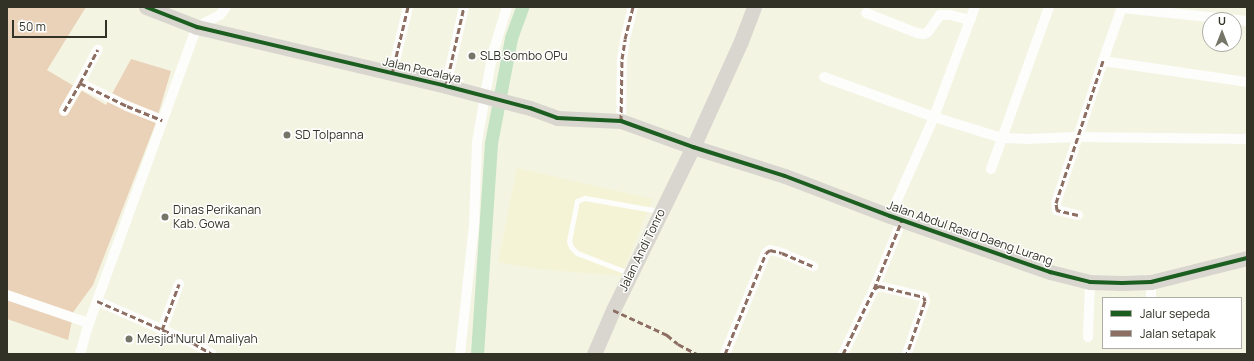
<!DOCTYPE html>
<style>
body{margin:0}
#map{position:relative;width:1254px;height:361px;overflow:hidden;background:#f4f4e3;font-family:Manrope,sans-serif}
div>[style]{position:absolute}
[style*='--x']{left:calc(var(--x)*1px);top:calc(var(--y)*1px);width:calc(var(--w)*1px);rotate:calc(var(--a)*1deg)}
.built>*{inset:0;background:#f5f3d6}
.forest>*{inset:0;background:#ead2b8}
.canal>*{height:13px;margin:-6.5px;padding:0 6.5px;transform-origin:6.5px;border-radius:6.5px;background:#c4e2c4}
.lane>*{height:5px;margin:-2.5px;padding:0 2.5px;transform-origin:2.5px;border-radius:2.5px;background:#fdfdfb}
.street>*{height:10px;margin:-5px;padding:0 5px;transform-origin:5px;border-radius:5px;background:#fdfdfb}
.secondary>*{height:15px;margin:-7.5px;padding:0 7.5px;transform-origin:7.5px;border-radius:7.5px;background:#d8d6ce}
.quiet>*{height:3px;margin-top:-1.5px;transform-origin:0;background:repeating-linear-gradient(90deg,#8d6e63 0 6px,transparent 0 9px)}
.cycleway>*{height:4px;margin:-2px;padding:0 2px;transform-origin:2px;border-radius:2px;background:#1b5e20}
.dots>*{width:11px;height:11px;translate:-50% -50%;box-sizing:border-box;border:2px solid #fff;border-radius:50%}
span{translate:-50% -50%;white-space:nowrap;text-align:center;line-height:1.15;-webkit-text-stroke:3px #fff;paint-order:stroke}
.poi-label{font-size:12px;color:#323226}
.left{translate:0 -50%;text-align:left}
.street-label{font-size:12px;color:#323226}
.frame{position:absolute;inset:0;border:8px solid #323226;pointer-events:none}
.legend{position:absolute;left:1102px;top:297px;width:140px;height:52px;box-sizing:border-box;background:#fff;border:1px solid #adada8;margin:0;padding:5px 7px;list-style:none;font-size:12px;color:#323226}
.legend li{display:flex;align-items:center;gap:8px;height:20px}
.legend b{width:20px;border:1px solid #adada8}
.north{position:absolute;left:1202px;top:12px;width:40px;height:40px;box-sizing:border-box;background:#fff;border:1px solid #adada8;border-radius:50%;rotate:0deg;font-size:11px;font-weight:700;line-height:16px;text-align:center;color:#323226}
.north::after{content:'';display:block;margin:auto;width:14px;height:18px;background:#767668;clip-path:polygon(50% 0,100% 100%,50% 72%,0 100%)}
.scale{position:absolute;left:12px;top:20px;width:95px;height:18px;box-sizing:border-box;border:2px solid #323226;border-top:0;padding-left:5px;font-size:12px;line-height:14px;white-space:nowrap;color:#323226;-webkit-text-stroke:3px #fff;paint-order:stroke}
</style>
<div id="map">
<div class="built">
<div style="clip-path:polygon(517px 168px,653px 199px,621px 276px,537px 269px,498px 262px)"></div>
</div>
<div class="forest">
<div style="clip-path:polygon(7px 7px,86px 7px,47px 70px,106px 105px,131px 59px,171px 71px,155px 125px,93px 285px,74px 311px,68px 340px,7px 319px)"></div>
</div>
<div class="canal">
<div style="--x:477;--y:354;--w:211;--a:-86.2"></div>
<div style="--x:491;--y:143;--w:107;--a:-79.2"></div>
<div style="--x:511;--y:38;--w:33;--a:-70"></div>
</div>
<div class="lane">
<div style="--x:629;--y:273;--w:56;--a:-159"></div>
<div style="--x:577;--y:253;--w:8;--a:-135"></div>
<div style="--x:571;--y:247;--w:6;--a:-108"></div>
<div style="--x:569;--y:241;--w:41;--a:-78.7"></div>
<div style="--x:577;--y:201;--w:9;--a:-21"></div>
<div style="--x:585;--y:198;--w:75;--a:10"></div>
</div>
<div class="street">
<div style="--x:1122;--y:7;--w:57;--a:109.4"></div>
<div style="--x:1103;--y:61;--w:146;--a:8.3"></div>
<div style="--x:1122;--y:8;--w:126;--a:5.9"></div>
<div style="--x:866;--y:13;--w:55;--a:21.4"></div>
<div style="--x:917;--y:33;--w:7;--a:8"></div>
<div style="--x:924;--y:34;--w:4;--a:-27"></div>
<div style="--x:928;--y:32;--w:21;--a:-55"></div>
<div style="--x:940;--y:15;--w:10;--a:0"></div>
<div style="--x:950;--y:15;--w:21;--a:14"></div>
<div style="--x:392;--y:74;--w:69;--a:-76.6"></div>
<div style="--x:824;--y:77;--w:117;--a:20"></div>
<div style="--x:934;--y:117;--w:117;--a:-69.6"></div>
<div style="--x:80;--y:83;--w:38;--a:-62"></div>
<div style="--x:446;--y:86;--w:81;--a:-77.2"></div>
<div style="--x:64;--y:111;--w:32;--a:-60"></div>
<div style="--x:80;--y:83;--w:52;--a:26.1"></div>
<div style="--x:127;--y:106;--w:38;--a:22"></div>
<div style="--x:621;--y:121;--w:62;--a:-89.1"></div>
<div style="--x:622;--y:59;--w:20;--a:-81"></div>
<div style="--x:625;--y:39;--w:33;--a:-76"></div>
<div style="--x:991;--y:169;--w:172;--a:-70.3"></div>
<div style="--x:1078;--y:215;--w:22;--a:-167"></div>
<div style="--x:1057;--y:210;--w:7;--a:-98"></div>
<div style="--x:1056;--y:203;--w:150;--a:-71.7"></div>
<div style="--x:890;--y:216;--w:108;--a:-66"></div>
<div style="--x:934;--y:117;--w:71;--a:17.2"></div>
<div style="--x:1002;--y:138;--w:23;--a:2"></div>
<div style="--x:1025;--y:139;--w:51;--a:-2.2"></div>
<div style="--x:1076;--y:137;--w:171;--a:0.7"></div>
<div style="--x:1151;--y:282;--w:16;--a:90"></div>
<div style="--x:874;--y:289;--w:6;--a:-31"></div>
<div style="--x:879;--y:286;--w:46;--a:13.7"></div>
<div style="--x:924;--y:297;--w:4;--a:76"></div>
<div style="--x:925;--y:301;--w:56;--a:108.8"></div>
<div style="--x:7;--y:295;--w:87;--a:18.9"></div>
<div style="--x:97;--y:301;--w:105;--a:23.6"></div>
<div style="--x:193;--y:343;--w:22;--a:30"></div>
<div style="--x:162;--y:330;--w:49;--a:-69.7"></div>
<div style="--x:1088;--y:337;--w:55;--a:-87.9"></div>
<div style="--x:80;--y:354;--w:32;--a:-74"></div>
<div style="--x:89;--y:323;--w:315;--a:-70"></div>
<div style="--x:197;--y:27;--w:26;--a:-28"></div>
<div style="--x:220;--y:15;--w:10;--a:-53"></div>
<div style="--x:460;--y:354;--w:130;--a:-83.8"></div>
<div style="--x:474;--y:225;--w:83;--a:-87.9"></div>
<div style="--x:477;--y:142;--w:87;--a:-80.1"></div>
<div style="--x:492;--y:56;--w:51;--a:-73"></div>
<div style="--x:725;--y:354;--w:109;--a:-67.9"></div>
<div style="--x:766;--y:253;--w:5;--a:-37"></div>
<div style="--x:770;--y:250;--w:12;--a:14"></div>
<div style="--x:782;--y:253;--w:34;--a:23"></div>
<div style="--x:843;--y:354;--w:72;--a:-64.5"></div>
<div style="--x:874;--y:289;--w:74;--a:-67.9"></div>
</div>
<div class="secondary">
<div style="--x:146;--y:7;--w:55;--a:21.4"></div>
<div style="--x:197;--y:27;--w:256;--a:13.3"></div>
<div style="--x:446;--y:86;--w:87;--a:14.7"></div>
<div style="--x:530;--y:108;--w:29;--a:20"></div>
<div style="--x:557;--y:118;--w:64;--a:2.7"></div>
<div style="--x:621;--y:121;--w:77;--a:19.9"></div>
<div style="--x:693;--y:147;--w:96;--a:17.5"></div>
<div style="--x:785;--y:176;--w:112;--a:20.9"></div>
<div style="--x:890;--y:216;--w:170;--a:19.3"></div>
<div style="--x:1050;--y:272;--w:41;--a:14"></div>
<div style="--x:1090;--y:282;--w:32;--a:2"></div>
<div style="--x:1122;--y:283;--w:29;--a:-2"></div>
<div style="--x:1151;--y:282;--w:99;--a:-14"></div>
<div style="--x:594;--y:354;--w:48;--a:-66.6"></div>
<div style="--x:613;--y:310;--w:182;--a:-63.9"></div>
<div style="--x:693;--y:147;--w:116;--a:-65.6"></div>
<div style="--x:741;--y:41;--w:36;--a:-69"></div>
</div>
<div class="quiet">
<div style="--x:392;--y:74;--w:69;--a:-76.6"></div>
<div style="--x:80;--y:83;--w:38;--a:-62"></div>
<div style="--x:446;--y:86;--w:81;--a:-77.2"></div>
<div style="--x:64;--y:111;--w:32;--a:-60"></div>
<div style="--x:80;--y:83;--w:52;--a:26.1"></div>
<div style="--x:127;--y:106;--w:38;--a:22"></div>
<div style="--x:621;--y:121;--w:62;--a:-89.1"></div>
<div style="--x:622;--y:59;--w:20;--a:-81"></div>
<div style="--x:625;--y:39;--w:33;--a:-76"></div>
<div style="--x:1078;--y:215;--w:22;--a:-167"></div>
<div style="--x:1057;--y:210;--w:7;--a:-98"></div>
<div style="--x:1056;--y:203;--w:150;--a:-71.7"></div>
<div style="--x:874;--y:289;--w:6;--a:-31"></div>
<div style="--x:879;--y:286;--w:46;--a:13.7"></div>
<div style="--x:924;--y:297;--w:4;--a:76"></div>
<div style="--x:925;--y:301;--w:56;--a:108.8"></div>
<div style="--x:97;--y:301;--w:105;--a:23.6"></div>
<div style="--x:193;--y:343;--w:22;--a:30"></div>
<div style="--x:613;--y:310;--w:60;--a:24.8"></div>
<div style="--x:667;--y:335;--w:14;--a:39"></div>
<div style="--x:678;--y:344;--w:21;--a:28"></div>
<div style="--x:162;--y:330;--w:49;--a:-69.7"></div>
<div style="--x:725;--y:354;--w:109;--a:-67.9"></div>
<div style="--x:766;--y:253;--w:5;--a:-37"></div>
<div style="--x:770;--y:250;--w:12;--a:14"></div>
<div style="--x:782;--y:253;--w:34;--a:23"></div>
<div style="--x:843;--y:354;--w:72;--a:-64.5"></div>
<div style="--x:874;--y:289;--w:74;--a:-67.9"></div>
</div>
<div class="cycleway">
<div style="--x:146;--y:7;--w:55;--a:21.4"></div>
<div style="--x:197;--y:27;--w:256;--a:13.3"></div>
<div style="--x:446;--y:86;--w:87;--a:14.7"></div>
<div style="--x:530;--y:108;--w:29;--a:20"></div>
<div style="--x:557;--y:118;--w:64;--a:2.7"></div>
<div style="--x:621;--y:121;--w:77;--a:19.9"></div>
<div style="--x:693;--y:147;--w:96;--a:17.5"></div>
<div style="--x:785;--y:176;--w:112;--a:20.9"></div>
<div style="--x:890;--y:216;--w:170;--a:19.3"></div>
<div style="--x:1050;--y:272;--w:41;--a:14"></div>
<div style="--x:1090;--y:282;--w:32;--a:2"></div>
<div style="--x:1122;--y:283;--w:29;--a:-2"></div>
<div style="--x:1151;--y:282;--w:99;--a:-14"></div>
</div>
<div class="dots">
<div style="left:472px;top:56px;background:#767668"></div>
<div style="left:287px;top:135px;background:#767668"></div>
<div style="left:165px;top:217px;background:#767668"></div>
<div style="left:129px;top:339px;background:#767668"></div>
</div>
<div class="poi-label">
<span class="left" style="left:480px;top:56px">SLB Sombo OPu</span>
<span class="left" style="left:295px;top:135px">SD Tolpanna</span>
<span class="left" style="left:173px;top:217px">Dinas Perikanan<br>Kab. Gowa</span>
<span class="left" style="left:137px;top:339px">Mesjid Nurul Amaliyah</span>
</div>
<div class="street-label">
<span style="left:422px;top:70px;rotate:13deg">Jalan Pacalaya</span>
<span style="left:970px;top:233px;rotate:19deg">Jalan Abdul Rasid Daeng Lurang</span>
<span style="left:642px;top:250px;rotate:-64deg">Jalan Andi Tonro</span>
</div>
<div class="frame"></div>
<ul class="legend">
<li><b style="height:5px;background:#1b5e20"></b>Jalur sepeda</li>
<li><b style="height:5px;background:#8d6e63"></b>Jalan setapak</li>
</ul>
<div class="north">U</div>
<div class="scale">50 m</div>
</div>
